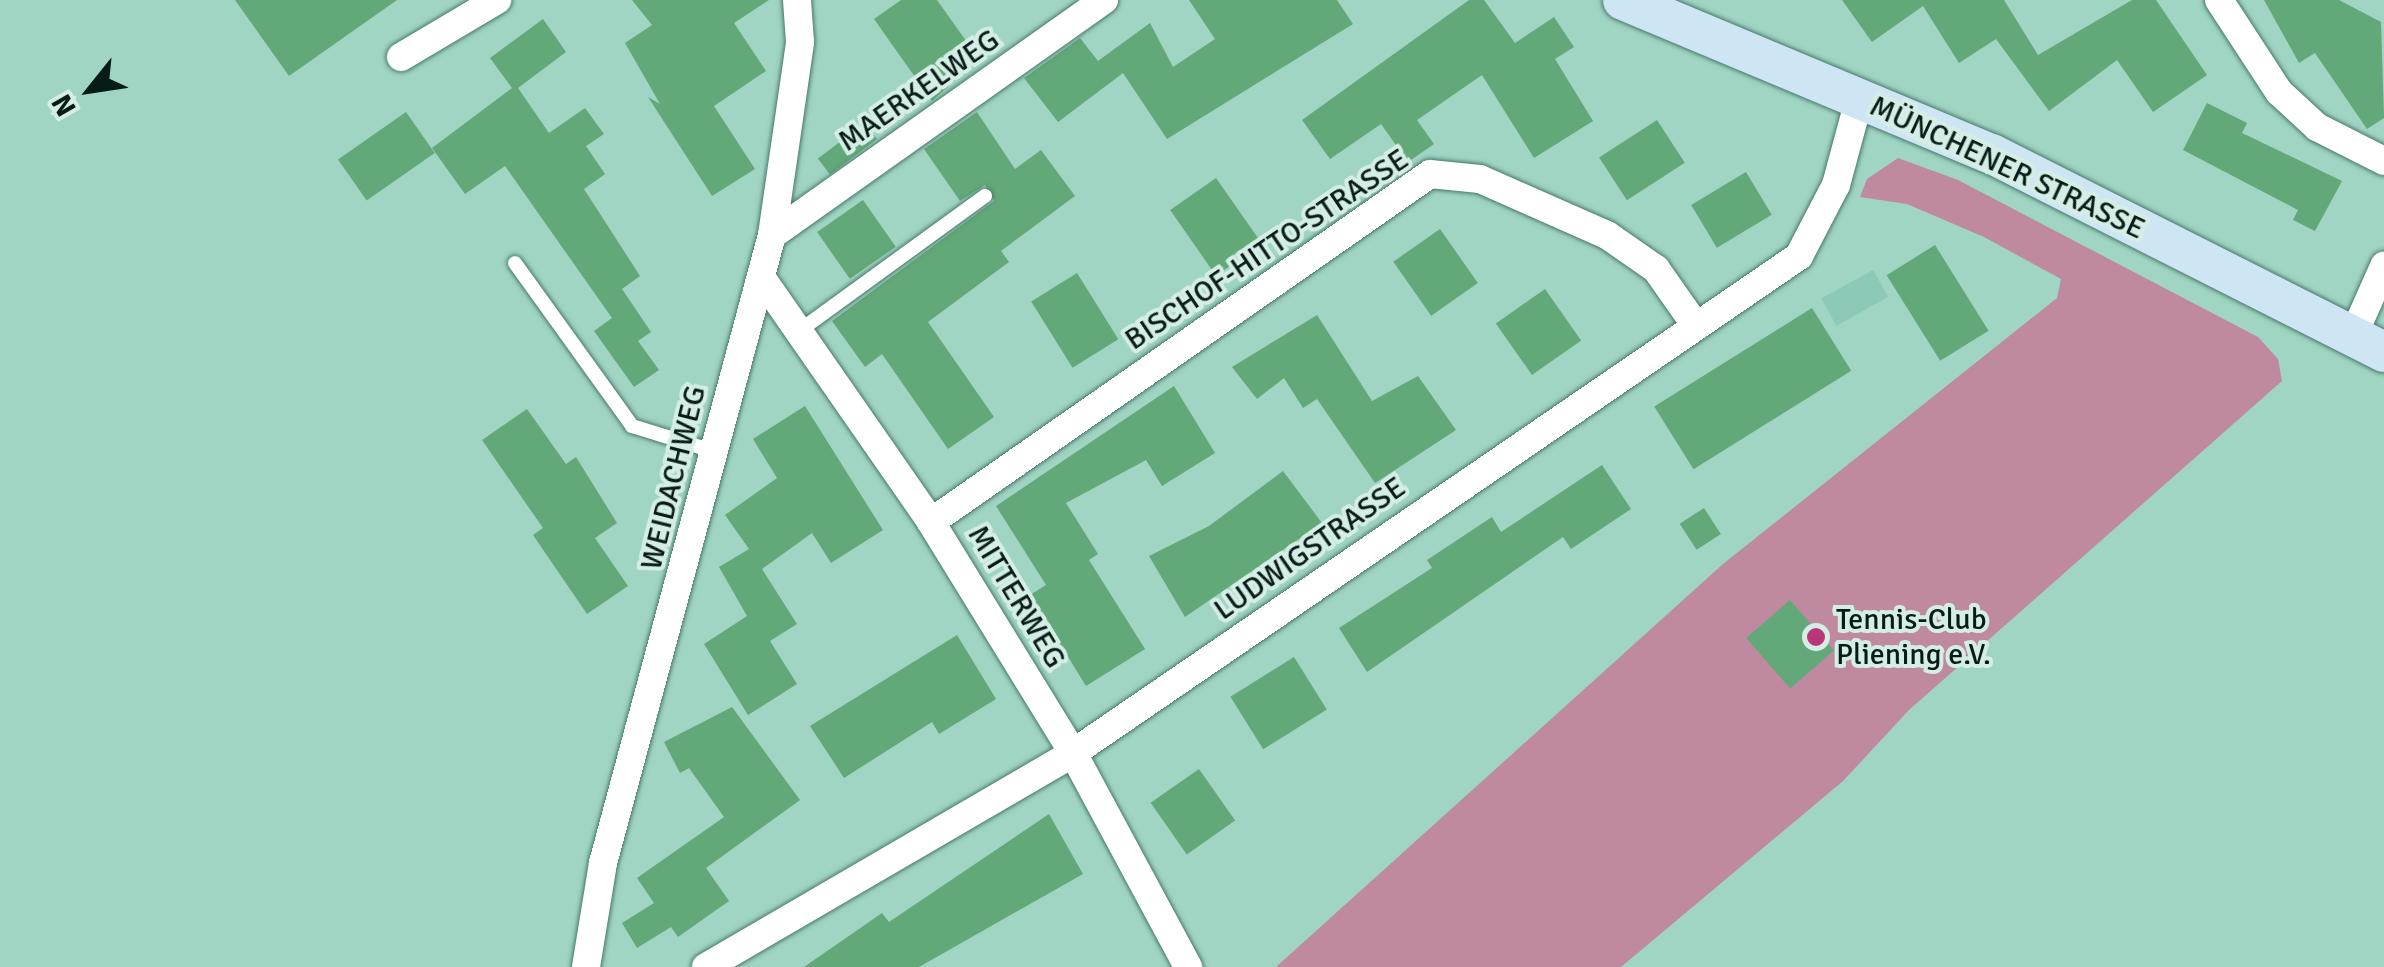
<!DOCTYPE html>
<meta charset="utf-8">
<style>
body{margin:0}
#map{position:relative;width:2384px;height:967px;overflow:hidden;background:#a0d4c3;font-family:Signika,sans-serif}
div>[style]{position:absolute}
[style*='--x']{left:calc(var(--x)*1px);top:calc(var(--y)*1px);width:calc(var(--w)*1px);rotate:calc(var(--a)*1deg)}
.built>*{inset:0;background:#8cc9b6;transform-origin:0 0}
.green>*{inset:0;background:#bf89a0}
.building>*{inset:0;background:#63a878;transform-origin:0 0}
.roads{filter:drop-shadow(0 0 2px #47796a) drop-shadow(0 0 2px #47796a)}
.lane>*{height:14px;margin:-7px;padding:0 7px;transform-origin:7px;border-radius:7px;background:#fff}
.street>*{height:28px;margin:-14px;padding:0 14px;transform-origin:14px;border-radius:14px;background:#fff}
.secondary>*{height:40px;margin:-20px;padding:0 20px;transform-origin:20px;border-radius:20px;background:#cee6f3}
.dots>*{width:28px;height:28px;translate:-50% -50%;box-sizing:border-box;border:5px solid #d5eee5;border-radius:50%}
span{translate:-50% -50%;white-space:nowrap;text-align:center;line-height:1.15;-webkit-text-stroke:8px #d5eee5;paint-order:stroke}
.street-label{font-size:30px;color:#071c16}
.poi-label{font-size:30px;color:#071c16}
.left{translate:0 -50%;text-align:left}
.north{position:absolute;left:40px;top:40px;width:100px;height:100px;-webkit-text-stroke:8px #d5eee5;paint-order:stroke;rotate:240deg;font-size:28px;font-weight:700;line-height:40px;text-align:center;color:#071c16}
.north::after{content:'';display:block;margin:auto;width:35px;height:45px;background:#071c16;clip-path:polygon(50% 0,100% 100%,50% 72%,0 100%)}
</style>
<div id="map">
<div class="built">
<div style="left:1873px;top:270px;width:31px;height:59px;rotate:61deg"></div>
</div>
<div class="green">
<div style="clip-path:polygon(1898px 158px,1958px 180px,2258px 337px,2278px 359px,2282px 381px,1909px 710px,1843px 781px,1621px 967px,1276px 967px,1723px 564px,2057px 298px,2061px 279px,1984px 237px,1907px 204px,1860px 197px,1867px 179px)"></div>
</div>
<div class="building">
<div style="clip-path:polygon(235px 0,397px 0,289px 76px)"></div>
<div style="clip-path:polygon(632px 0,769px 0,734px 23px,766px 71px,714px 106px,755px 169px,712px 196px,648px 97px,660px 104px,625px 43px,652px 25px)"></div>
<div style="clip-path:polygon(901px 0,937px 0,979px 59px,932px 101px,874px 19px)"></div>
<div style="clip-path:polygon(1189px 0,1337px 0,1353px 24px,1167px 139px,1123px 73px,1058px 122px,1024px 78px,1080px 38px,1098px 61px,1150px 23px,1173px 67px,1215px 39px)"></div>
<div style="clip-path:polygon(1469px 0,1484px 0,1515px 43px,1554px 17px,1574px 47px,1555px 59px,1593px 121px,1534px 158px,1482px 75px,1417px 120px,1434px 144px,1408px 162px,1381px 124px,1330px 159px,1302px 120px)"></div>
<div style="clip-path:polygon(1842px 0,2004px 0,2038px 55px,2132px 0,2156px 0,2207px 75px,2153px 112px,2117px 60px,2049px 111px,1996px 39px,1959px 63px,1923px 6px,1872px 42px)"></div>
<div style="clip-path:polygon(2264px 0,2339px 0,2381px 22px,2384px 118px,2367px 129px,2315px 53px,2299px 63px)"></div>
<div style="clip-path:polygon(543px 19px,566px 52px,518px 88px,549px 133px,585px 108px,604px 134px,586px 146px,605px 174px,584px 189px,640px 276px,622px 289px,651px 332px,638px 341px,659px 370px,634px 387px,594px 331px,612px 318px,505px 166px,465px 194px,432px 148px,512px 88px,490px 58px)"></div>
<div style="clip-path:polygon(2207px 103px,2247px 123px,2242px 133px,2342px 181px,2315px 231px,2293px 220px,2298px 210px,2183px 150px)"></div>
<div style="left:406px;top:112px;width:50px;height:83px;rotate:55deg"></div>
<div style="clip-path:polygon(977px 112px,1015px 169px,1041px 150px,1075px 196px,1001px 251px,1009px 262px,928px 322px,994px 417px,948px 449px,882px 354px,865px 367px,832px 321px,994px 201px,985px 185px,960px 201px,924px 149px)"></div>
<div style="left:1657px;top:120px;width:51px;height:69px;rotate:57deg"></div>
<div style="left:865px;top:123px;width:20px;height:59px;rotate:53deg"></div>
<div style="left:1746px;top:172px;width:50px;height:64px;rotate:59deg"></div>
<div style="left:1216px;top:178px;width:80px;height:56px;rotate:55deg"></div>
<div style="left:863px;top:200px;width:57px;height:56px;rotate:55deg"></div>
<div style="left:1440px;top:229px;width:66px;height:57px;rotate:55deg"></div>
<div style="left:1935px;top:245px;width:101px;height:57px;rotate:58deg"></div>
<div style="left:1077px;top:273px;width:78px;height:54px;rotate:58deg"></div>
<div style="left:1545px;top:289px;width:63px;height:60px;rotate:55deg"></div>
<div style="left:1812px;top:308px;width:74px;height:186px;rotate:58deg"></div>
<div style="clip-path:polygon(1317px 315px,1372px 401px,1418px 376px,1456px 430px,1375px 483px,1317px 399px,1303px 408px,1284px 378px,1257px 399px,1232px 367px)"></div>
<div style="clip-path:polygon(1174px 386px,1215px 453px,1162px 486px,1146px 460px,1066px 503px,1098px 554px,1089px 560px,1145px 649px,1086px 686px,1030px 595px,1046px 585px,996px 506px)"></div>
<div style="clip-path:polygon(805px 406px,883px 530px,831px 563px,812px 533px,762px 569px,797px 624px,770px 641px,797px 684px,748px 715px,704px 644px,747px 616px,719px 567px,749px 549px,725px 515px,777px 478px,753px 439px)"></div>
<div style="clip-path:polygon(527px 409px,566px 464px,576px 457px,617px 523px,595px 538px,628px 586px,587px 614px,533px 535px,543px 528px,482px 440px)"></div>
<div style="clip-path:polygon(1602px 465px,1631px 509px,1571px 549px,1563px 537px,1367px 672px,1339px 628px,1432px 568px,1427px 560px,1492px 517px,1501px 532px)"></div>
<div style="clip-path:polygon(1283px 471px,1322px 523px,1185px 617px,1149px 556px,1209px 526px)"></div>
<div style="left:1704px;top:508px;width:31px;height:29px;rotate:57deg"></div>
<div style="left:1790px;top:600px;width:67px;height:58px;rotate:49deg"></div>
<div style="clip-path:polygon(957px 635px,996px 699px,939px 734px,932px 722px,844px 778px,810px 726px)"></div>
<div style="left:1294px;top:657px;width:62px;height:75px;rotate:58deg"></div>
<div style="clip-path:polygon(732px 707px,800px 800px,706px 868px,729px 901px,678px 937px,671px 927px,637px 948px,622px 923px,654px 903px,637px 878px,724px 817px,689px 768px,680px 773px,664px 742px)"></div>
<div style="left:1199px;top:769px;width:63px;height:59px;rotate:55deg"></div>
<div style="clip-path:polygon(1049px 814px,1083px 874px,919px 967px,804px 967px,882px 913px,889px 922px)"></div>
</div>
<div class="roads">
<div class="lane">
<div style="--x:515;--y:263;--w:201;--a:54.3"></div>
<div style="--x:632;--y:426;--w:85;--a:17.2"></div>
<div style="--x:799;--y:331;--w:230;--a:-36"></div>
</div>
<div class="street">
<div style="--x:2219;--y:0;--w:110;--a:56.9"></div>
<div style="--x:2279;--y:92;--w:52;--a:42.6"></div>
<div style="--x:2317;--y:127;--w:75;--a:26.9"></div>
<div style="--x:401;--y:57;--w:112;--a:-30.7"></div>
<div style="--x:772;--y:235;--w:407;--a:-35.3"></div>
<div style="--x:761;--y:277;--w:298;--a:55.2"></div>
<div style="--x:931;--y:522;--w:271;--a:58.4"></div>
<div style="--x:1073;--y:753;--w:243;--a:61.7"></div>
<div style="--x:2353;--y:336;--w:77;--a:-66.1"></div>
<div style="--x:931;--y:522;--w:608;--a:-34.89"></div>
<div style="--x:1430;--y:174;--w:50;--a:5.7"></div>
<div style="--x:1480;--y:179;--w:139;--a:23.8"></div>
<div style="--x:1607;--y:235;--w:60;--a:34.8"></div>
<div style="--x:1656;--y:269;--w:66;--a:54.9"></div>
<div style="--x:586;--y:967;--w:105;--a:-80.7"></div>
<div style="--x:603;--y:863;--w:650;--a:-74.94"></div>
<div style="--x:772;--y:235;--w:195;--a:-81.7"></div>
<div style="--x:800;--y:42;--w:42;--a:-94.1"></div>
<div style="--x:706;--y:967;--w:425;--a:-30.2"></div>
<div style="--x:1073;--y:753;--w:880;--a:-34.39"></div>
<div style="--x:1799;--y:256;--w:80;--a:-62.5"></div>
<div style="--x:1836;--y:185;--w:88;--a:-74.9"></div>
</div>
<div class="secondary">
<div style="--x:1623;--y:0;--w:400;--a:22.7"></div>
<div style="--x:1992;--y:154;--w:439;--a:26.8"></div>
</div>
</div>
<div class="dots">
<div style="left:1816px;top:637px;background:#ba367b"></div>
</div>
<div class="street-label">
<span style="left:919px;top:91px;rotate:-35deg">MAERKELWEG</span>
<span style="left:2007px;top:168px;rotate:25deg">MÜNCHENER STRASSE</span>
<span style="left:1267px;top:250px;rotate:-34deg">BISCHOF-HITTO-STRASSE</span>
<span style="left:674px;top:478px;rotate:-76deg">WEIDACHWEG</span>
<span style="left:1310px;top:549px;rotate:-35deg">LUDWIGSTRASSE</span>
<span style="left:1016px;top:597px;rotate:59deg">MITTERWEG</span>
</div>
<div class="poi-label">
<span class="left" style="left:1836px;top:637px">Tennis-Club<br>Pliening e.V.</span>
</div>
<div class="north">N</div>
</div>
